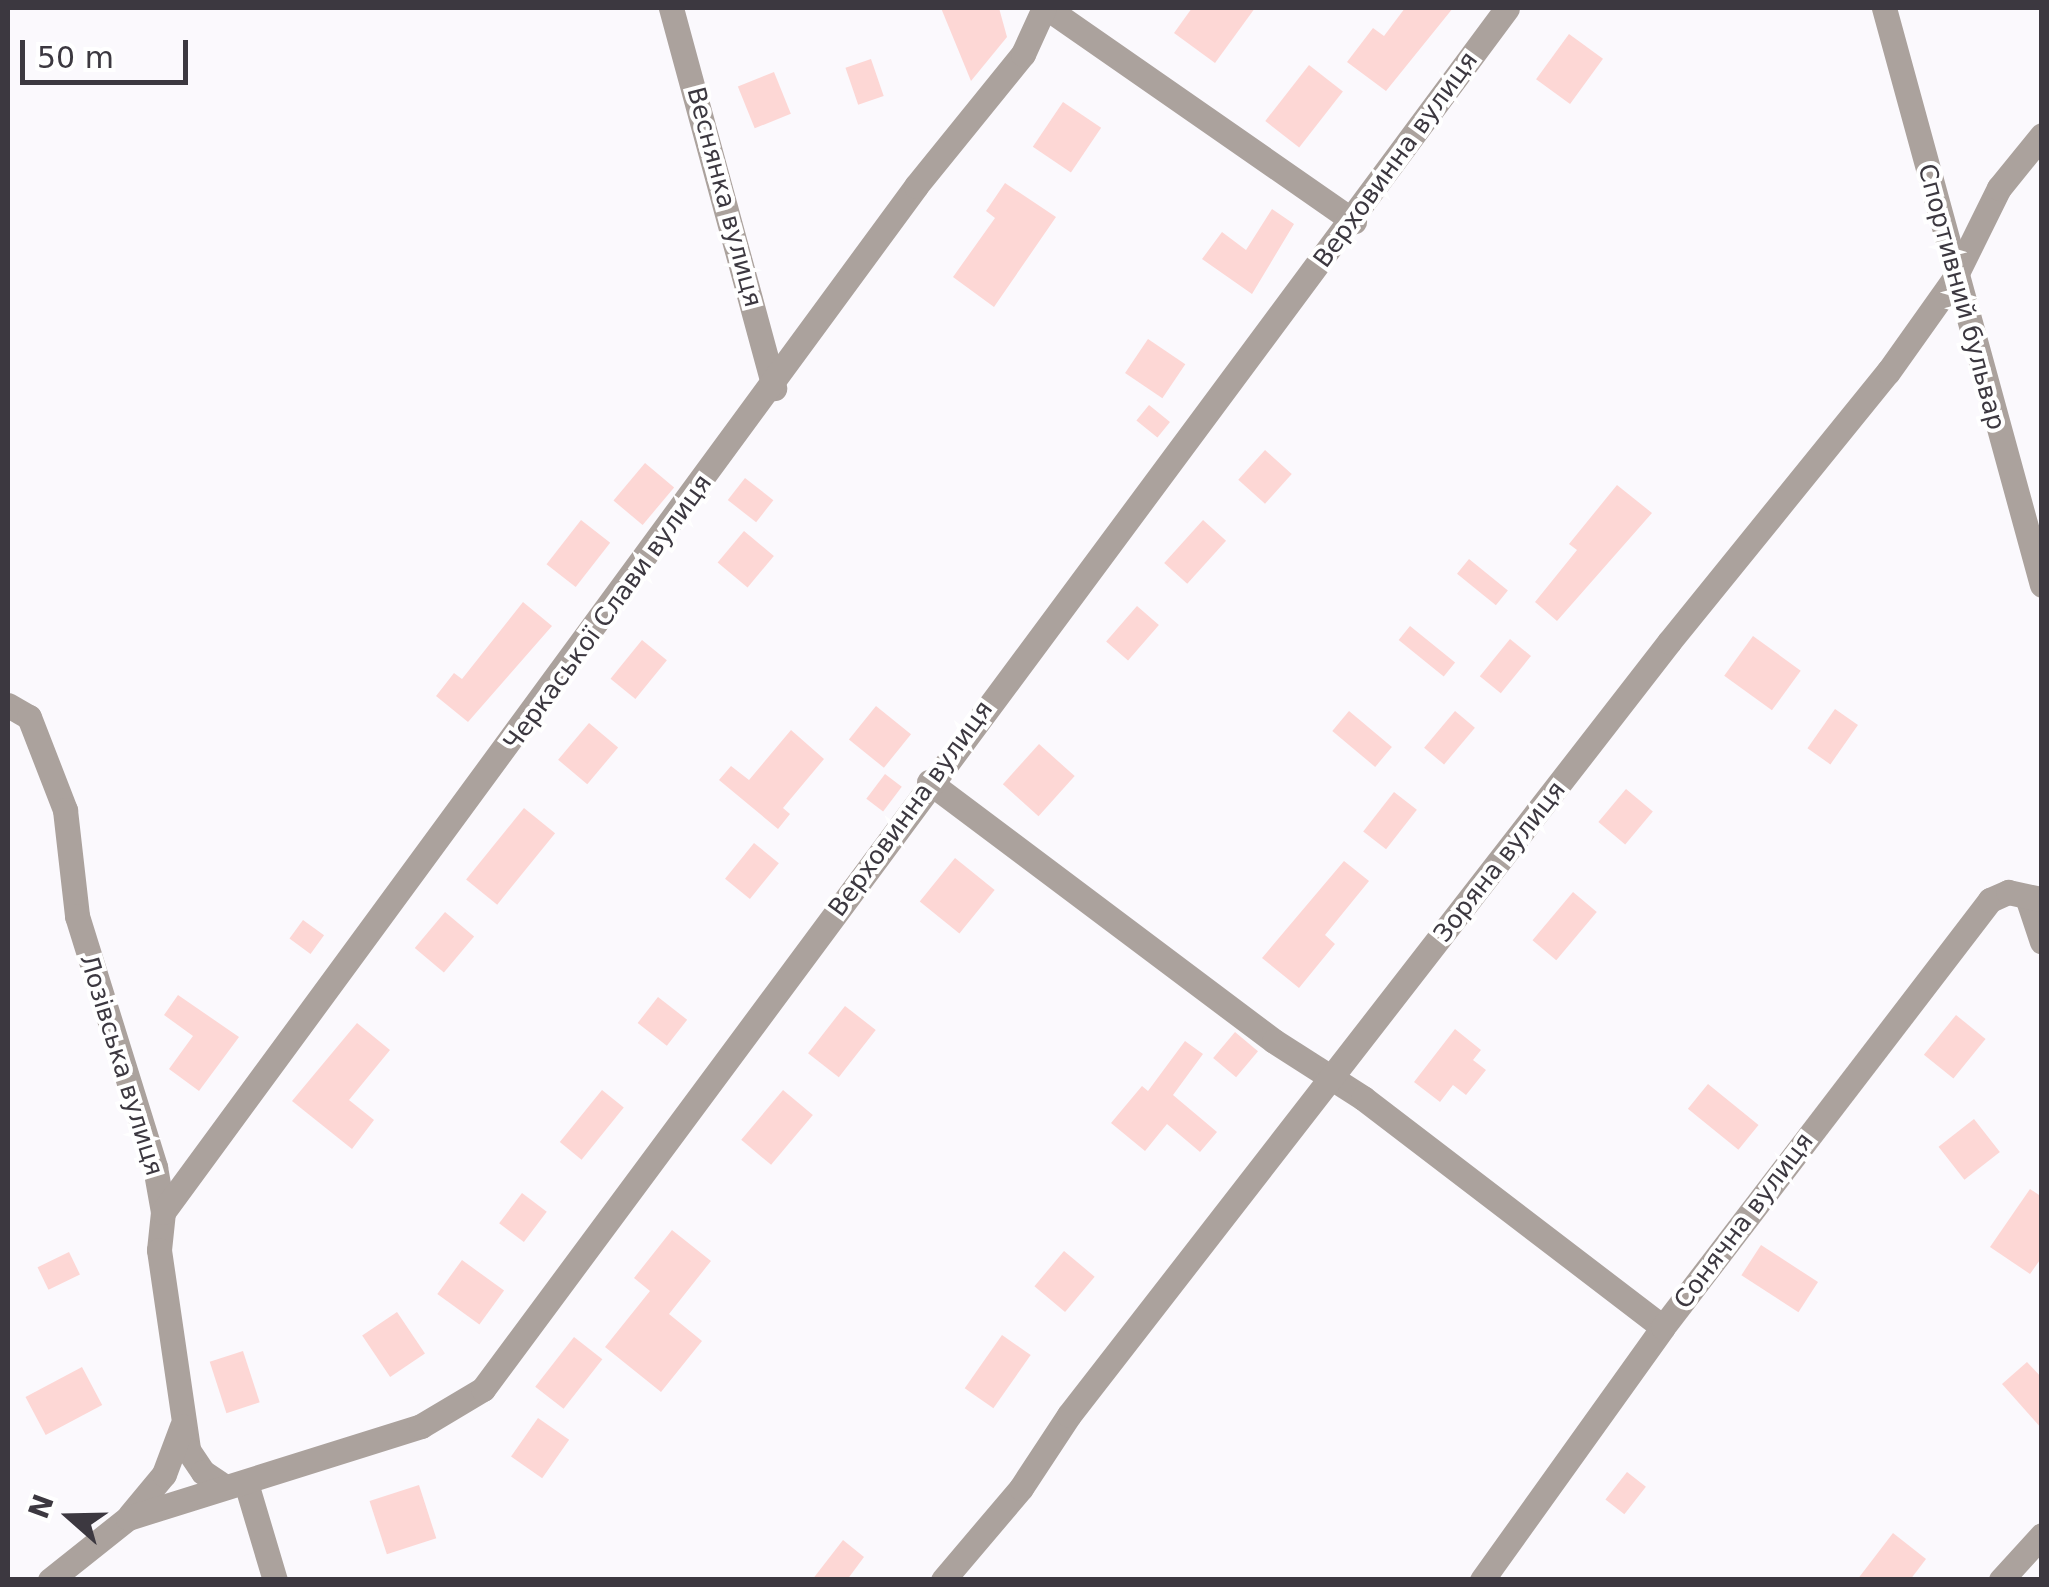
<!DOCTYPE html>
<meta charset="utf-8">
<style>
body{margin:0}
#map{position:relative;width:2049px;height:1587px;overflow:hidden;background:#fbf9fd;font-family:"DejaVu Sans",sans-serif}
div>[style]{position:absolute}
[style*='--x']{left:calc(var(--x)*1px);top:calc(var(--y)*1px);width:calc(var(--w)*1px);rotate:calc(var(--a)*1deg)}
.building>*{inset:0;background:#fdd7d5;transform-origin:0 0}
.street>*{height:25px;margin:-12.5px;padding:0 12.5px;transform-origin:12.5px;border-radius:12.5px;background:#aba29d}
span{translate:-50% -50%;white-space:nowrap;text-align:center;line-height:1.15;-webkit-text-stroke:8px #fff;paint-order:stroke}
.street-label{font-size:25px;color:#3c3840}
.frame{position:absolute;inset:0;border:10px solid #3c3840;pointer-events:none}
.north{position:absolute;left:20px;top:1467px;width:100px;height:100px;-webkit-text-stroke:8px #fff;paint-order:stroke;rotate:290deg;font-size:28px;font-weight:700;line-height:40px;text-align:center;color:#3c3840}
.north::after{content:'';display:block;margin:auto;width:35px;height:45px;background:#3c3840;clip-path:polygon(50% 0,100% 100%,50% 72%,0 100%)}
.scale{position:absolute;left:20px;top:40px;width:168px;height:45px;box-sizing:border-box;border:5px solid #3c3840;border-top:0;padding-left:12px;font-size:30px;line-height:35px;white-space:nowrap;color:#3c3840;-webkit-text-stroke:8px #fff;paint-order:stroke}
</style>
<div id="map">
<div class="building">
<div style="clip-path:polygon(941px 8px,999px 8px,1007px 37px,971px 81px)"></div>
<div style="clip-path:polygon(1192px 8px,1255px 8px,1215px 63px,1174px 33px)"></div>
<div style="clip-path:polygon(1405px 8px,1453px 8px,1386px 91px,1347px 62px,1373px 28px,1384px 36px)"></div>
<div style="left:1569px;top:34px;width:42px;height:56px;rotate:36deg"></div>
<div style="left:871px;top:59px;width:39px;height:27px;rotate:71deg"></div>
<div style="left:1309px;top:65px;width:43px;height:71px;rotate:38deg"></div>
<div style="left:774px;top:72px;width:45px;height:39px;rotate:68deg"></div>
<div style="left:1063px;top:102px;width:46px;height:54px;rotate:34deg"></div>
<div style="clip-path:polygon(1005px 183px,1056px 217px,994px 307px,953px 277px,995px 218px,986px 211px)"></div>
<div style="clip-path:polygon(1272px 209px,1294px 224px,1252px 294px,1202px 259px,1222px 232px,1246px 250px)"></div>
<div style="left:1148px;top:339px;width:45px;height:41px;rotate:34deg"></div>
<div style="left:1149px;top:405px;width:27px;height:20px;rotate:39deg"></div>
<div style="left:1265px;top:450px;width:36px;height:40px;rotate:42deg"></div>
<div style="left:645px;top:463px;width:38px;height:49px;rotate:40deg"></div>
<div style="left:745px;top:478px;width:36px;height:28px;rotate:38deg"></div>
<div style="clip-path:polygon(1617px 485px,1652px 513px,1557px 621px,1535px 602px,1577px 550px,1569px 544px)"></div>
<div style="left:581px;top:520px;width:37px;height:56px;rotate:38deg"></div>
<div style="left:1203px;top:520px;width:31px;height:58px;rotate:42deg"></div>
<div style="left:744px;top:531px;width:39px;height:41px;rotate:40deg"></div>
<div style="left:1469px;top:559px;width:50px;height:19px;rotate:39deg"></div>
<div style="clip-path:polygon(523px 602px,552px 626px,468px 722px,436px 696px,454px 673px,462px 679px)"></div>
<div style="left:1137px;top:606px;width:29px;height:47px;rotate:41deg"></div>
<div style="left:1410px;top:626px;width:58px;height:18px;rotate:39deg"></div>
<div style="left:1753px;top:636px;width:59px;height:49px;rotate:36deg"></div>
<div style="left:1510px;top:639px;width:27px;height:48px;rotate:39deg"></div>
<div style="left:642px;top:640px;width:32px;height:50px;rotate:39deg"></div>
<div style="left:876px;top:706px;width:45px;height:43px;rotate:39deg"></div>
<div style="left:1835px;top:709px;width:28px;height:48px;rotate:35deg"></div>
<div style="left:1349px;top:711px;width:56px;height:26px;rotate:40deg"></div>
<div style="left:1455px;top:711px;width:26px;height:48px;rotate:40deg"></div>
<div style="left:589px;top:723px;width:38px;height:48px;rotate:40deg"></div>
<div style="clip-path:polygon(791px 730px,824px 759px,783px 808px,790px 814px,778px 829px,719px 780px,731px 766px,749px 780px)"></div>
<div style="left:1039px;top:744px;width:48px;height:54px;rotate:42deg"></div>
<div style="left:885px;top:774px;width:21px;height:31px;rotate:37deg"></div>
<div style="left:1626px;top:789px;width:35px;height:43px;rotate:40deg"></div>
<div style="left:1394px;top:792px;width:29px;height:50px;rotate:38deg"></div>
<div style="left:524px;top:808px;width:40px;height:92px;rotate:39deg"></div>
<div style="left:754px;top:843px;width:32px;height:46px;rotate:39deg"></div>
<div style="left:955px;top:858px;width:51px;height:56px;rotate:39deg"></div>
<div style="clip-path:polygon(1344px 861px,1369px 881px,1325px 935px,1335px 944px,1299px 988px,1262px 958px)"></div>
<div style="left:1573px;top:892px;width:31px;height:63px;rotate:40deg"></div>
<div style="left:445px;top:912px;width:38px;height:47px;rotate:40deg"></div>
<div style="left:303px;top:920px;width:26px;height:23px;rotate:36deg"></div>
<div style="clip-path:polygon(178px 995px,239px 1037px,199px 1091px,169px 1069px,193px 1036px,164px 1015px)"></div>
<div style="left:658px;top:997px;width:37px;height:33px;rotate:38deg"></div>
<div style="left:845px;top:1006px;width:39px;height:60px;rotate:38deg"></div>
<div style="left:1956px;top:1015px;width:38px;height:51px;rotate:39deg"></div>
<div style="clip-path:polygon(357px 1023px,390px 1050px,349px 1100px,374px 1120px,352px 1149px,292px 1101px)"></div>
<div style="clip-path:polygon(1455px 1029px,1481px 1050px,1473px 1060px,1486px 1070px,1466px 1095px,1453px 1085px,1440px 1102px,1414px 1082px)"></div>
<div style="left:1235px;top:1032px;width:30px;height:34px;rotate:40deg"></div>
<div style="clip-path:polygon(1185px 1041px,1203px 1054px,1173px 1095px,1217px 1132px,1200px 1152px,1167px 1124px,1145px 1151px,1111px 1123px,1142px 1086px,1148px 1091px)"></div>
<div style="left:1708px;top:1084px;width:65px;height:32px;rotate:39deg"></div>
<div style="left:602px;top:1090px;width:28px;height:67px;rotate:39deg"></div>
<div style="left:783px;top:1090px;width:39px;height:65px;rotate:40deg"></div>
<div style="left:1974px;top:1119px;width:42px;height:45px;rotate:52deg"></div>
<div style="clip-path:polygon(2030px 1189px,2042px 1197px,2042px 1257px,2030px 1274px,1990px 1247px)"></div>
<div style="left:522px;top:1193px;width:31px;height:38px;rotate:37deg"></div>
<div style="clip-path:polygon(672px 1230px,711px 1261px,669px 1314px,702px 1341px,661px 1392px,605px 1347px,650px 1291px,634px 1278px)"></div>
<div style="left:1761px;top:1245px;width:68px;height:36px;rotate:33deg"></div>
<div style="left:1064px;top:1251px;width:40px;height:46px;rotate:40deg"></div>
<div style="left:69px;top:1252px;width:25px;height:35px;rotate:64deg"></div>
<div style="left:462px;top:1260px;width:52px;height:42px;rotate:36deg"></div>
<div style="left:397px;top:1312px;width:50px;height:42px;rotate:56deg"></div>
<div style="left:1002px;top:1335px;width:35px;height:65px;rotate:35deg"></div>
<div style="left:574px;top:1337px;width:36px;height:63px;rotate:38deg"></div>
<div style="left:243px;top:1351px;width:54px;height:35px;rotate:72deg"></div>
<div style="clip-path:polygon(2027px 1362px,2042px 1378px,2042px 1429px,2002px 1384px)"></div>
<div style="left:82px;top:1367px;width:43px;height:64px;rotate:62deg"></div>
<div style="left:538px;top:1418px;width:38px;height:47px;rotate:35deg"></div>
<div style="left:1627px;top:1472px;width:24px;height:35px;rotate:38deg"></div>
<div style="left:419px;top:1485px;width:56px;height:52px;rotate:72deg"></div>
<div style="clip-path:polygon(1893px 1533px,1926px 1559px,1910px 1580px,1857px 1580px)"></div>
<div style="clip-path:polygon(843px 1540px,864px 1557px,847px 1580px,812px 1580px)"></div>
</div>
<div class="street">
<div style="--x:671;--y:8;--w:394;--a:74.8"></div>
<div style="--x:1047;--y:8;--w:374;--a:34.8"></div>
<div style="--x:1884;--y:8;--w:598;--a:74.69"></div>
<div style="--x:8;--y:705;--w:24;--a:30"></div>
<div style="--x:29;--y:717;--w:100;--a:68.8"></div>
<div style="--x:65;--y:810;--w:107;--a:83.5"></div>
<div style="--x:77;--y:916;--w:263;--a:72.7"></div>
<div style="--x:155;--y:1167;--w:46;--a:79.9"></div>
<div style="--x:163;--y:1212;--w:38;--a:96"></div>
<div style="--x:159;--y:1250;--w:202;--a:81.7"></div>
<div style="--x:188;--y:1450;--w:27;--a:56"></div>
<div style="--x:203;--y:1472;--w:27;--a:34"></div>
<div style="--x:929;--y:782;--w:431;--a:36.9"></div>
<div style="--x:1274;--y:1041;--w:106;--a:32.6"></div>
<div style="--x:1363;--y:1098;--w:377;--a:37.4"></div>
<div style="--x:2027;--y:897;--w:47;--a:71.6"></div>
<div style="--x:163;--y:1212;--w:1273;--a:-53.72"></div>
<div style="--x:916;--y:186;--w:170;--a:-51"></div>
<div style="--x:1023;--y:54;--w:51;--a:-65.5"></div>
<div style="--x:246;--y:1483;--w:101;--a:73.4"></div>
<div style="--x:130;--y:1515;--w:53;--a:-50.3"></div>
<div style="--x:164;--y:1474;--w:51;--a:-69.4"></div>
<div style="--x:50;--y:1580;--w:100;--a:-38.5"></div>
<div style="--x:128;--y:1518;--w:307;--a:-17.4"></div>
<div style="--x:421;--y:1426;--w:72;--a:-30.8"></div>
<div style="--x:483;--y:1389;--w:1719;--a:-53.44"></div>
<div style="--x:943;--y:1580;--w:121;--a:-49.7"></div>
<div style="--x:1021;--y:1488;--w:87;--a:-56.7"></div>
<div style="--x:1069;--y:1415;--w:979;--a:-52.18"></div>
<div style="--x:1669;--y:642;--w:348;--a:-51"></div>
<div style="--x:1888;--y:372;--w:114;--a:-54.6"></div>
<div style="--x:1954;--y:279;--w:102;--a:-63.7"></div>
<div style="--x:1999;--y:188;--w:68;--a:-50.9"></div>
<div style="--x:1482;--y:1580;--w:311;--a:-54.4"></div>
<div style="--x:1663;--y:1327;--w:538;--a:-52.55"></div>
<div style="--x:1990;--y:900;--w:20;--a:-24"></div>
<div style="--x:2008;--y:892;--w:35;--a:12"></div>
<div style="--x:2001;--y:1580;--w:61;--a:-47.7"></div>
</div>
<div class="street-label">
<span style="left:1396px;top:160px;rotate:-54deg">Верховинна вулиця</span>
<span style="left:724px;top:197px;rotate:75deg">Веснянка вулиця</span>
<span style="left:1961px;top:297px;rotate:75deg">Спортивний бульвар</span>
<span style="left:608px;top:613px;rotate:-54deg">Черкаської Слави вулиця</span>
<span style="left:911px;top:809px;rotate:-54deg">Верховинна вулиця</span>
<span style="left:1500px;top:862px;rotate:-52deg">Зоряна вулиця</span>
<span style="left:121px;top:1065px;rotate:73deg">Лозівська вулиця</span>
<span style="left:1744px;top:1221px;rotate:-53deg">Сонячна вулиця</span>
</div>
<div class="frame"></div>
<div class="north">N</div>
<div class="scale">50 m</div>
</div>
